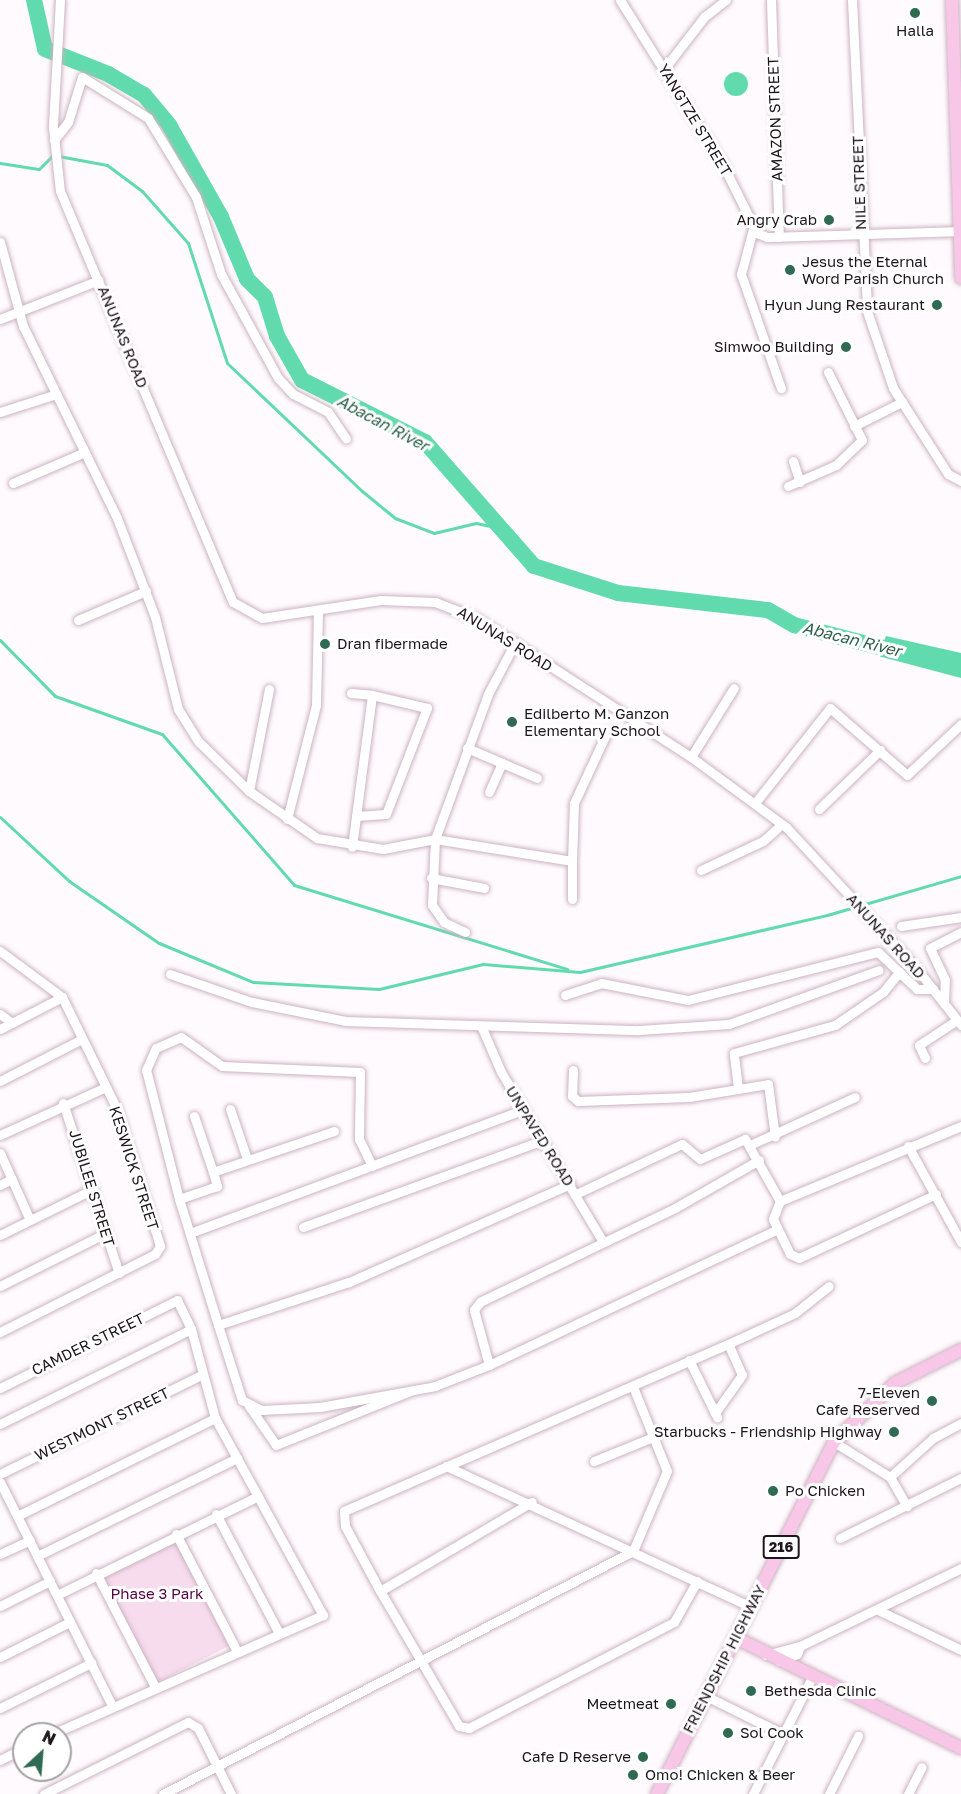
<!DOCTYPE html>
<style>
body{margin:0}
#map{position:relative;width:961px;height:1794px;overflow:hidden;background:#fffafd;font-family:"Golos Text",sans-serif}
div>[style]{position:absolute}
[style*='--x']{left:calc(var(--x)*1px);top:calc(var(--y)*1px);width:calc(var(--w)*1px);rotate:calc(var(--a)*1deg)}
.green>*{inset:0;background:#f7dced;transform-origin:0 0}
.water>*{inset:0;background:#61dbad}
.round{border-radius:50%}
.stream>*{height:3px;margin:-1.5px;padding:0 1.5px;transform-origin:1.5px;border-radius:1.5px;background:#61dbad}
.river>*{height:16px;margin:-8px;padding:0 8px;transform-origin:8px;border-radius:8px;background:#61dbad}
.roads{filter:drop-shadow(0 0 2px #cbb3c2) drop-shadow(0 0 2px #cbb3c2)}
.minor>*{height:9px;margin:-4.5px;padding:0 4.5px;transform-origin:4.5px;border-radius:4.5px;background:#fff}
.major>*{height:12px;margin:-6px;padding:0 6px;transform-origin:6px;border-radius:6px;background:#f8c7e8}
.dots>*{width:16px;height:16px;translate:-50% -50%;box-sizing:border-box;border:3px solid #fff;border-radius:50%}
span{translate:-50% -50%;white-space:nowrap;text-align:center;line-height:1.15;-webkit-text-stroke:6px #fff;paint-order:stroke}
.shield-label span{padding:2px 4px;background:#fff;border:2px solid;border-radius:4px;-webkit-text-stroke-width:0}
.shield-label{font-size:14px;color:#1f161c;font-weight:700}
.poi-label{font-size:15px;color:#1f161c}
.right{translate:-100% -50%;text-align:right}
.left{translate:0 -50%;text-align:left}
.street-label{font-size:15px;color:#1f161c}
.park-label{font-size:15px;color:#540543}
.water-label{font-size:16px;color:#2f614d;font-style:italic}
.north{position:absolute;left:12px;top:1722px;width:60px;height:60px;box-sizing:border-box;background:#fff;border:2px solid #a5a2a4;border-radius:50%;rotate:26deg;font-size:16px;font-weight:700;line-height:24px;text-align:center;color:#1f161c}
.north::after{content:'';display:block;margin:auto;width:21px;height:27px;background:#306a53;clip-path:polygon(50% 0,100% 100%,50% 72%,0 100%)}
</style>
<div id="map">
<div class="green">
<div style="left:175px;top:1540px;width:119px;height:81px;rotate:63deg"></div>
</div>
<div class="water">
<div class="round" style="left:724px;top:72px;width:24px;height:24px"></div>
<div style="clip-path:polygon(886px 636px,961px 653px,961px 678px,878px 656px)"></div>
</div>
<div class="stream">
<div style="--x:0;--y:163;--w:39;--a:9"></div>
<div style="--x:39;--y:169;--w:20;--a:-45"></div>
<div style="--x:53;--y:155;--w:55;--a:10.5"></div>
<div style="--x:107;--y:165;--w:44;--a:36.6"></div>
<div style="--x:142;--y:191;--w:69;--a:48.5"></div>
<div style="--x:188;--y:243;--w:126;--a:72"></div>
<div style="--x:227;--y:363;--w:186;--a:43.5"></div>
<div style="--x:362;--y:491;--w:43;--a:39.3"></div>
<div style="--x:395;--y:518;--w:42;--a:21"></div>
<div style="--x:434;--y:533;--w:43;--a:-13.4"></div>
<div style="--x:476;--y:523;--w:24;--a:12"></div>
<div style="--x:0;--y:640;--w:78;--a:45.5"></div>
<div style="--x:55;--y:696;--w:114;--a:19.6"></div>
<div style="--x:162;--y:734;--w:201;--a:48.8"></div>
<div style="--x:294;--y:885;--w:286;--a:17.1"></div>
<div style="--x:0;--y:817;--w:94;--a:42.8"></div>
<div style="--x:69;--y:881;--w:109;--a:34.6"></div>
<div style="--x:159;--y:943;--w:102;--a:22.5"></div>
<div style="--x:253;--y:982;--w:126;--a:3.2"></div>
<div style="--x:379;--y:989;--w:107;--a:-13.5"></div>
<div style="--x:483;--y:964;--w:97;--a:4.7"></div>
<div style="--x:580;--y:972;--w:253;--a:-13"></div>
<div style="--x:827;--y:915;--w:140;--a:-16.2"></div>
</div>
<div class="river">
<div style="--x:34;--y:0;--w:50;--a:77.3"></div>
<div style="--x:45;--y:49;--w:68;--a:21.6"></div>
<div style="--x:108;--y:74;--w:42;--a:30.3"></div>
<div style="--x:144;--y:95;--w:39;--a:50"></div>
<div style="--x:169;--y:125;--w:106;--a:60.5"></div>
<div style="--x:221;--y:217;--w:67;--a:67.2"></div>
<div style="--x:247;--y:279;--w:25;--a:45"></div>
<div style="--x:265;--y:297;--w:41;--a:72.9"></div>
<div style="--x:277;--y:336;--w:51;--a:60.4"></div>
<div style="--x:302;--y:380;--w:138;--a:26.8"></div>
<div style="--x:425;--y:442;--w:165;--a:48.7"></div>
<div style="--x:534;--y:566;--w:88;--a:17.8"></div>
<div style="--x:618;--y:593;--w:151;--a:6.5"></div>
<div style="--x:768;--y:610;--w:30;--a:30"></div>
<div style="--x:794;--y:625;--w:112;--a:14.5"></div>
</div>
<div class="roads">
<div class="minor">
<div style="--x:60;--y:0;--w:127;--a:93.2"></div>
<div style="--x:53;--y:127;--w:64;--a:83.8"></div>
<div style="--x:60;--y:191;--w:446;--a:67.2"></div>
<div style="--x:233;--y:602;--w:33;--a:29"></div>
<div style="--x:262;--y:618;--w:120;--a:-8.6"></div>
<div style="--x:381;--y:600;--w:54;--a:2.1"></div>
<div style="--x:435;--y:602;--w:44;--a:21.3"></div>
<div style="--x:476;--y:618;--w:256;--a:32.9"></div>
<div style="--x:691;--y:757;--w:118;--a:36.4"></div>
<div style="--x:786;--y:827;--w:187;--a:47.2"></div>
<div style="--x:913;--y:964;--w:78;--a:51.8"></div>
<div style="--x:620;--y:0;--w:192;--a:58"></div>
<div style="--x:722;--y:163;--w:78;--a:63.4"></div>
<div style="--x:757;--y:233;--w:11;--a:22"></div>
<div style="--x:767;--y:237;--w:190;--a:-1.8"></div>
<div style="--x:771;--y:0;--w:237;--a:88.1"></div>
<div style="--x:852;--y:0;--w:311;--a:87.2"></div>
<div style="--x:867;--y:311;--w:81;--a:71.3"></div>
<div style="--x:893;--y:388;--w:102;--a:57.4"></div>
<div style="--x:948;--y:474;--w:15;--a:28"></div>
<div style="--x:664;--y:69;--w:66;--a:-52.4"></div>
<div style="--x:704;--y:17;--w:28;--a:-38"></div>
<div style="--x:54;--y:140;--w:23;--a:-52"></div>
<div style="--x:68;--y:122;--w:47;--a:-72.7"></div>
<div style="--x:82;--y:77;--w:78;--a:31.8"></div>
<div style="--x:148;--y:118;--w:92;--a:58.7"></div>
<div style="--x:196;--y:197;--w:81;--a:72"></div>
<div style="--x:221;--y:274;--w:119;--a:61.3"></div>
<div style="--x:278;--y:378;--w:22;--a:47"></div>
<div style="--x:293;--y:394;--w:39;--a:27"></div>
<div style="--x:328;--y:412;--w:32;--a:56"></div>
<div style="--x:753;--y:229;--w:47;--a:104.9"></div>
<div style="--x:741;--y:274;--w:121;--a:70.7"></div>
<div style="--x:0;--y:242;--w:87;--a:74.7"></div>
<div style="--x:23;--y:326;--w:214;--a:63.9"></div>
<div style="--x:117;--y:518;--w:106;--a:69"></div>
<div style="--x:155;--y:617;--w:95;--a:76"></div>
<div style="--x:178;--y:709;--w:39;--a:58"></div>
<div style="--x:199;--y:742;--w:70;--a:44.4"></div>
<div style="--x:249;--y:791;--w:83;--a:34.7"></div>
<div style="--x:317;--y:838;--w:67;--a:9.5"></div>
<div style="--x:383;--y:849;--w:53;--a:-10.9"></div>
<div style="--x:435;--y:839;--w:139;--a:9.1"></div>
<div style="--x:572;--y:861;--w:38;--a:90"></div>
<div style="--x:0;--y:319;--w:106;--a:-21.5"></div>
<div style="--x:0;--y:412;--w:59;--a:-17.8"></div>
<div style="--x:854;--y:426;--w:54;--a:-26.6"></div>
<div style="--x:793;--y:461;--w:22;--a:72"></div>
<div style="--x:13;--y:483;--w:78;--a:-23.3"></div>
<div style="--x:788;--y:486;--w:52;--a:-23.6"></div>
<div style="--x:836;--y:465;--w:36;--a:-44"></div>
<div style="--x:862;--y:440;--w:76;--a:-116.6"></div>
<div style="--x:78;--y:620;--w:74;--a:-23.1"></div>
<div style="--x:351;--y:693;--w:21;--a:5"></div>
<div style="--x:372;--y:695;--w:153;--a:97.5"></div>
<div style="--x:467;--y:748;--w:76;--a:23.2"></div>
<div style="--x:691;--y:757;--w:81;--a:-58.1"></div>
<div style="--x:249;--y:791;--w:104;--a:-78.9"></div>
<div style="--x:489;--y:792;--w:32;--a:-66"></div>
<div style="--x:755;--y:803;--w:121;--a:-51.7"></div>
<div style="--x:830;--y:708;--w:102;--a:41"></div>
<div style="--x:907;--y:775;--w:74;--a:-43.4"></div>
<div style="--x:819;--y:809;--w:85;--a:-44"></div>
<div style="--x:356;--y:816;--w:30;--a:-4"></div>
<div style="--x:386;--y:814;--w:114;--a:-68.9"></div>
<div style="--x:427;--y:708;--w:57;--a:-166.7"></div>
<div style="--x:287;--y:819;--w:118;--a:-75.7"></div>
<div style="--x:316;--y:705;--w:94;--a:-88.8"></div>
<div style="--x:572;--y:861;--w:58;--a:-88"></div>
<div style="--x:574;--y:803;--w:78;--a:-65.1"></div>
<div style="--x:701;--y:870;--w:68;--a:-25.1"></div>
<div style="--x:763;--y:841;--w:25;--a:-42"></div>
<div style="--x:431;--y:878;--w:54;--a:10.7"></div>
<div style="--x:901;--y:926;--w:61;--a:-8.5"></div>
<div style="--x:465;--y:932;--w:23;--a:-155"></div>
<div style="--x:444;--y:922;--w:21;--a:-125"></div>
<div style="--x:432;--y:905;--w:66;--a:-87.4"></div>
<div style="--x:435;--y:839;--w:154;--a:-69.9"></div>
<div style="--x:488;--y:694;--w:58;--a:-62.1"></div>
<div style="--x:0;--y:951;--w:77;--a:36.6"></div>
<div style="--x:62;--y:997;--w:123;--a:63.9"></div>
<div style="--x:116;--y:1107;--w:146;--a:72.4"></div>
<div style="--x:160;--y:1246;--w:9;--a:122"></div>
<div style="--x:155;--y:1254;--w:174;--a:153.3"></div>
<div style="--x:170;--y:974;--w:87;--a:18.9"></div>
<div style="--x:252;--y:1002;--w:95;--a:11.5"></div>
<div style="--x:345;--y:1021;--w:294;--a:1.8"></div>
<div style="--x:639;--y:1030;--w:90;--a:-3.8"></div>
<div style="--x:729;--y:1024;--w:159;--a:-19.8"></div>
<div style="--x:565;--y:995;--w:38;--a:-18"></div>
<div style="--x:601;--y:983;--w:89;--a:11.1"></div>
<div style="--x:688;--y:1000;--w:196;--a:-14.2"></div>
<div style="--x:878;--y:952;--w:54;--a:43.5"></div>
<div style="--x:917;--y:989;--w:16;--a:0"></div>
<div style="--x:944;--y:1004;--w:24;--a:-88"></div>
<div style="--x:945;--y:980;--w:35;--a:-115"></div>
<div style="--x:930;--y:948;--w:35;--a:-27"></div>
<div style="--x:0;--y:1014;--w:15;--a:37"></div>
<div style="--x:482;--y:1028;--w:48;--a:66.6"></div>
<div style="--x:501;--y:1072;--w:198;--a:59"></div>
<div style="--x:0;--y:1029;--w:70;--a:-27.3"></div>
<div style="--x:925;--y:1058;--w:14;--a:-115"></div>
<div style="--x:919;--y:1045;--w:45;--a:-33.3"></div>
<div style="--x:573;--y:1070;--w:26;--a:92"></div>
<div style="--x:572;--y:1096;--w:8;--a:40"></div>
<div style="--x:578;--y:1101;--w:111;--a:-2.1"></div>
<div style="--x:689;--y:1097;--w:80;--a:-9.3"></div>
<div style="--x:768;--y:1084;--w:53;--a:82.5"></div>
<div style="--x:0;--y:1081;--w:92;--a:-27.1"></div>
<div style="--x:738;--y:1088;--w:35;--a:-97"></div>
<div style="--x:734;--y:1053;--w:105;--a:-15.5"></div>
<div style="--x:835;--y:1025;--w:58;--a:-34.5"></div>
<div style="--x:883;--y:992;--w:26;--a:-51"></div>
<div style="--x:63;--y:1103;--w:179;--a:71.8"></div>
<div style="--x:230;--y:1109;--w:53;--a:71.2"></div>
<div style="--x:194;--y:1116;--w:59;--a:71.3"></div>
<div style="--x:334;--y:1131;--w:128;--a:161.3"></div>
<div style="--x:213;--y:1172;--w:15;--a:74"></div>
<div style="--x:217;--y:1186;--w:40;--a:161.1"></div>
<div style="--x:179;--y:1199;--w:132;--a:72.8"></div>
<div style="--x:218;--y:1325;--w:138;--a:-18.2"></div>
<div style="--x:349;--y:1282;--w:242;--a:-23.9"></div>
<div style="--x:0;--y:1135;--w:116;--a:-24.4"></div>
<div style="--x:752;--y:1144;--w:113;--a:-24.5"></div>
<div style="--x:908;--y:1146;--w:110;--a:61.1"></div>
<div style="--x:0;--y:1153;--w:73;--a:65.9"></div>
<div style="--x:759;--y:1160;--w:97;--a:150.3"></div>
<div style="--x:675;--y:1208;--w:216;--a:154.3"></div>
<div style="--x:480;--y:1302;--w:10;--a:127"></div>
<div style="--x:474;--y:1310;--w:57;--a:74.7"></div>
<div style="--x:489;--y:1365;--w:317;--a:-25.2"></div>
<div style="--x:0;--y:1185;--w:13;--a:-27"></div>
<div style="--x:576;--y:1194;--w:117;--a:-25.3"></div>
<div style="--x:682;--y:1144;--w:23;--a:40"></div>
<div style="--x:700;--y:1159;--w:49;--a:-24"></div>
<div style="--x:745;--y:1139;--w:71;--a:60.6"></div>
<div style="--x:936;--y:1194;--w:151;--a:155"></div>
<div style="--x:799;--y:1258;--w:10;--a:-156"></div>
<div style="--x:790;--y:1254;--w:39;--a:-116"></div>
<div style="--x:773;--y:1219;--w:19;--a:-69"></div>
<div style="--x:780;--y:1201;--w:196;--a:-22.5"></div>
<div style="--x:179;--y:1199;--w:133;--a:-104.3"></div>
<div style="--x:146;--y:1070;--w:24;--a:-66"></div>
<div style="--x:156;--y:1048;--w:27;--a:-24"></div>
<div style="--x:181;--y:1037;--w:50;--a:35.3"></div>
<div style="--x:222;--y:1066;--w:138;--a:2.5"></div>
<div style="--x:360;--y:1072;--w:67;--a:90.9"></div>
<div style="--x:359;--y:1139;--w:30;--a:64"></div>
<div style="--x:303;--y:1227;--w:252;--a:-19.9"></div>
<div style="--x:190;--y:1233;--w:355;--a:-20.3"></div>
<div style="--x:0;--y:1235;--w:104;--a:-26.3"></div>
<div style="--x:0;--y:1286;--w:119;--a:-26.6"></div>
<div style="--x:218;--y:1325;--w:79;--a:72.3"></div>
<div style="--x:242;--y:1400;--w:22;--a:27"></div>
<div style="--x:262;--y:1410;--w:58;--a:-3"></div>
<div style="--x:320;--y:1407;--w:117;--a:-10.3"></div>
<div style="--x:435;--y:1386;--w:58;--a:-21.3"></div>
<div style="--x:689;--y:1360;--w:64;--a:63.8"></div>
<div style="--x:0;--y:1388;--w:198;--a:-26.4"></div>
<div style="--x:177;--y:1300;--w:32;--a:64"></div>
<div style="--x:191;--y:1329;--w:92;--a:74.9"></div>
<div style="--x:215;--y:1418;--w:225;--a:61.3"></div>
<div style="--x:323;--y:1615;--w:296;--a:156.3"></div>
<div style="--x:249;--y:1406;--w:47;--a:55.3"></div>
<div style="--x:276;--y:1445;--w:144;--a:-21.9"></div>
<div style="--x:715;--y:1413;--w:47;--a:-54.6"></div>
<div style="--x:742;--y:1375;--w:34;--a:-114"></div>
<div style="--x:0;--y:1424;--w:213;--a:-26.4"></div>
<div style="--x:834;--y:1442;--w:66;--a:32"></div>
<div style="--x:890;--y:1477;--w:34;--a:60"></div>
<div style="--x:594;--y:1461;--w:64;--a:-22.1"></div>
<div style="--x:446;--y:1466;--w:336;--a:24.8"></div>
<div style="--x:0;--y:1474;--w:226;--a:-26.2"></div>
<div style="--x:890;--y:1477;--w:58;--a:-42.2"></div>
<div style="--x:933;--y:1438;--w:32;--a:-28"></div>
<div style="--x:0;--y:1482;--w:248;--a:63.4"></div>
<div style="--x:216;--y:1514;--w:135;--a:62.1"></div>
<div style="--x:17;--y:1516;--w:221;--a:-26.3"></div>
<div style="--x:176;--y:1534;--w:132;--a:62.5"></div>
<div style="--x:840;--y:1538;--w:135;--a:-26.4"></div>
<div style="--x:0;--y:1554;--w:33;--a:-25"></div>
<div style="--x:37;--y:1556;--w:223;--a:-26.1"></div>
<div style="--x:96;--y:1573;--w:126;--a:62.6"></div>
<div style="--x:697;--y:1581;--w:47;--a:119.3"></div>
<div style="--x:674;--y:1622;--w:231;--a:152.7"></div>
<div style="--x:469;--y:1728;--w:10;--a:-169"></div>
<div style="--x:459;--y:1726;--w:156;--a:-120.3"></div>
<div style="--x:380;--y:1591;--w:74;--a:-118.3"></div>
<div style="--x:345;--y:1526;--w:15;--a:-94"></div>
<div style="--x:344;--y:1511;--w:419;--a:-23.5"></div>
<div style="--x:728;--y:1344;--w:74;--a:-24.8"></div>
<div style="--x:795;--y:1313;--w:43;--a:-38.5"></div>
<div style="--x:380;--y:1591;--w:176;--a:-30.4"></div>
<div style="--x:57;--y:1595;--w:224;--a:-26.2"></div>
<div style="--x:0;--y:1606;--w:56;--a:-26.6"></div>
<div style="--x:878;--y:1610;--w:92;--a:25.7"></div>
<div style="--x:766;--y:1655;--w:35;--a:-15"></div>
<div style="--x:800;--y:1646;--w:179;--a:-25.8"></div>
<div style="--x:0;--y:1657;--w:78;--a:-26.6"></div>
<div style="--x:779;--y:1661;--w:19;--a:-21"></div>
<div style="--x:797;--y:1654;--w:9;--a:-69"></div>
<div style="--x:706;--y:1696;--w:86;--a:26.3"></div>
<div style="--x:0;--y:1708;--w:102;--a:-26.3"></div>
<div style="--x:0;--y:1760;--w:27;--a:-27"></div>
<div style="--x:44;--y:1794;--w:161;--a:-26.6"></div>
<div style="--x:188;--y:1722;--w:12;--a:31"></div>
<div style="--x:198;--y:1728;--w:74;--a:63.4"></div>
<div style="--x:163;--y:1794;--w:529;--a:-27.34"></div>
<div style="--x:633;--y:1551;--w:87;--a:-67"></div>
<div style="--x:667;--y:1471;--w:91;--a:-112"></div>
<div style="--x:753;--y:1794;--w:129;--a:-63.2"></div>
<div style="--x:829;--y:1794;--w:65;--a:-63.4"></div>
<div style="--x:908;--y:1794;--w:30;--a:-63"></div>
</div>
<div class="major">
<div style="--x:952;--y:0;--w:278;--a:88.1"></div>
<div style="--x:736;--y:1638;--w:250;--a:26.1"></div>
<div style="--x:657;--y:1794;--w:394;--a:-63.3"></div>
<div style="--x:834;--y:1442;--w:85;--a:-44"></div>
<div style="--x:895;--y:1383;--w:74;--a:-26.6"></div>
</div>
</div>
<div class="dots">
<div style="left:915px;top:13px;background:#306a53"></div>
<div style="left:829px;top:220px;background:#306a53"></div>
<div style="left:790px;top:270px;background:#306a53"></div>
<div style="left:937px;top:305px;background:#306a53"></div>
<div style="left:846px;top:347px;background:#306a53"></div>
<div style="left:325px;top:644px;background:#306a53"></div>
<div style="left:512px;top:722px;background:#306a53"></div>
<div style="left:932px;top:1401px;background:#306a53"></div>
<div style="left:894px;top:1432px;background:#306a53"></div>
<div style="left:773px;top:1491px;background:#306a53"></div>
<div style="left:751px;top:1691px;background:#306a53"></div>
<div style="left:671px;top:1704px;background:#306a53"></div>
<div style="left:728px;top:1733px;background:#306a53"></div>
<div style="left:643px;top:1757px;background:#306a53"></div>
<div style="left:633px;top:1775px;background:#306a53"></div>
</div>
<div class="shield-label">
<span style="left:781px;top:1547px">216</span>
</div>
<div class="poi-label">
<span style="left:915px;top:31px">Halla</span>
<span class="right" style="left:817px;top:220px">Angry Crab</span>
<span class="left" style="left:802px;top:270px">Jesus the Eternal<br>Word Parish Church</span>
<span class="right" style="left:925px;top:305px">Hyun Jung Restaurant</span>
<span class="right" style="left:834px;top:347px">Simwoo Building</span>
<span class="left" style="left:337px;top:644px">Dran fibermade</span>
<span class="left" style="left:524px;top:722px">Edilberto M. Ganzon<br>Elementary School</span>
<span class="right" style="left:920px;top:1401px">7-Eleven<br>Cafe Reserved</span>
<span class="right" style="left:882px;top:1432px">Starbucks - Friendship Highway</span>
<span class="left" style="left:785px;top:1491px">Po Chicken</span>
<span class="left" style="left:764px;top:1691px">Bethesda Clinic</span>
<span class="right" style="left:659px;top:1704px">Meetmeat</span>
<span class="left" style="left:740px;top:1733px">Sol Cook</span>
<span class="right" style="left:631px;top:1757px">Cafe D Reserve</span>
<span class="left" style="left:645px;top:1775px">Omo! Chicken &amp; Beer</span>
</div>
<div class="street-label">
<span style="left:775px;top:119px;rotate:-92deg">AMAZON STREET</span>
<span style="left:695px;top:120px;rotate:59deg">YANGTZE STREET</span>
<span style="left:859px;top:183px;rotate:-92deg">NILE STREET</span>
<span style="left:123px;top:337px;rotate:68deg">ANUNAS ROAD</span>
<span style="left:505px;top:639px;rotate:32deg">ANUNAS ROAD</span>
<span style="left:886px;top:936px;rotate:48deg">ANUNAS ROAD</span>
<span style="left:540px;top:1136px;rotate:58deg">UNPAVED ROAD</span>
<span style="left:134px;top:1168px;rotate:72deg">KESWICK STREET</span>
<span style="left:92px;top:1188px;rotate:73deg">JUBILEE STREET</span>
<span style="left:88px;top:1344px;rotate:-26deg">CAMDER STREET</span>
<span style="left:102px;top:1424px;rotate:-26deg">WESTMONT STREET</span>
<span style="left:724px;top:1659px;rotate:-63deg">FRIENDSHIP HIGHWAY</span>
</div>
<div class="park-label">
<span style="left:157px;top:1594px">Phase 3 Park</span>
</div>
<div class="water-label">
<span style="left:383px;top:423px;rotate:28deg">Abacan River</span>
<span style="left:852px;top:639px;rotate:14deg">Abacan River</span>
</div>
<div class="north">N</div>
</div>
